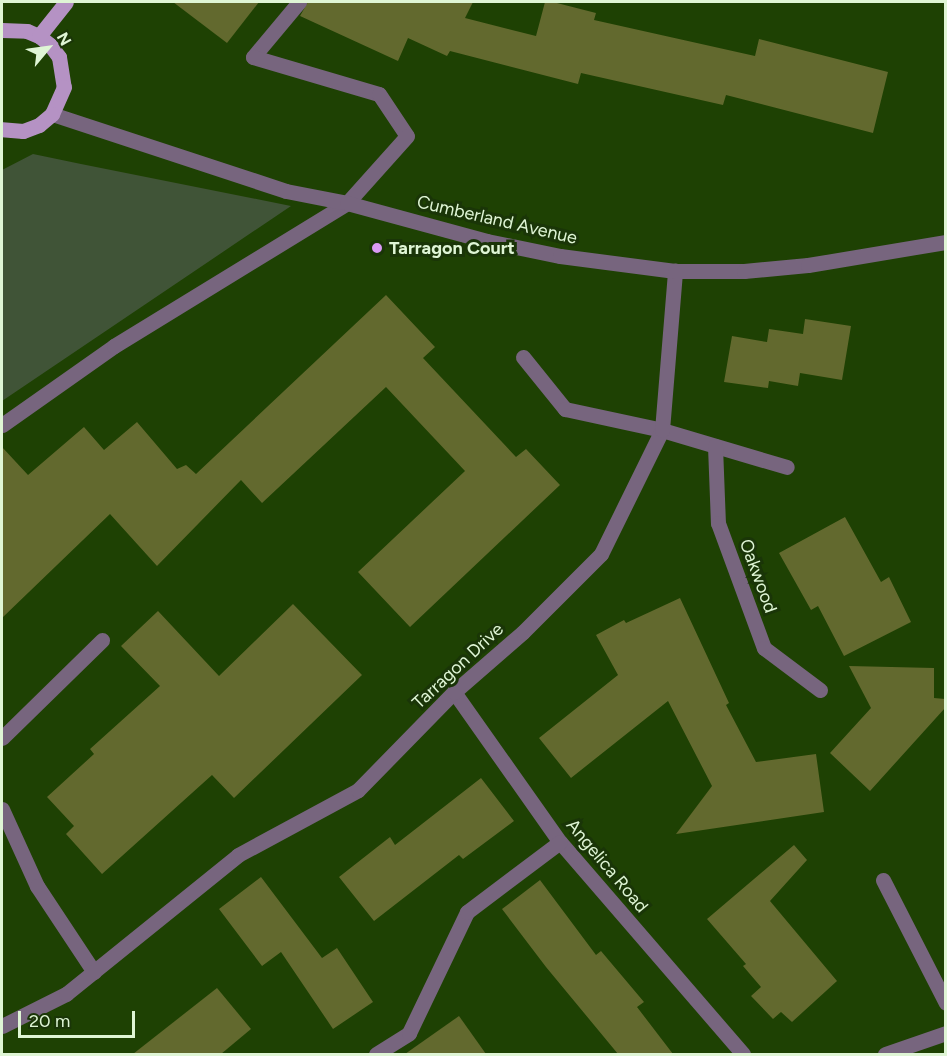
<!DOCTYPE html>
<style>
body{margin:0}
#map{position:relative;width:947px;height:1056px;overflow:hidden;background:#1e4103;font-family:Figtree,sans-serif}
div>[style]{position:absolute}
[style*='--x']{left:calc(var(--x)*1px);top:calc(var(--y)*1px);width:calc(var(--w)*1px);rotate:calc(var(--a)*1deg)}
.green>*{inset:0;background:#405437}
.building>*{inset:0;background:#62692e}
.service>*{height:15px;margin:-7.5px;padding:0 7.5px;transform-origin:7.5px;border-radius:7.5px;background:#77657e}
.minor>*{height:15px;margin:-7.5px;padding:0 7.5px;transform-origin:7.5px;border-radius:7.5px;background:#77657e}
.tertiary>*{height:15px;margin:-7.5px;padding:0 7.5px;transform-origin:7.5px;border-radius:7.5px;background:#77657e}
.primary>*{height:15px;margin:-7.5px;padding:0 7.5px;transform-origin:7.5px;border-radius:7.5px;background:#b592c4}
.dots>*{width:16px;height:16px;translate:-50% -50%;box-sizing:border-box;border:3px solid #1a3508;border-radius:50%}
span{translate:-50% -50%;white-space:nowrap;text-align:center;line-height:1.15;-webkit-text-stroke:6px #1a3508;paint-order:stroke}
.street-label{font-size:18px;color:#dff5d5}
.poi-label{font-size:18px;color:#dff5d5;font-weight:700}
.left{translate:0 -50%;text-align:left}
.frame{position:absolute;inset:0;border:3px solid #dff5d5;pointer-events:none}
.north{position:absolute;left:18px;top:18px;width:60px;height:60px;-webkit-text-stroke:4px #1a3508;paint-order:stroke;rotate:61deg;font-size:16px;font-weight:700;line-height:24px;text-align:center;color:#dff5d5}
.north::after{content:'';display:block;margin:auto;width:21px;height:27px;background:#dff5d5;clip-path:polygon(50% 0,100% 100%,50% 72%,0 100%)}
.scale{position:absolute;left:18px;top:1011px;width:117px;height:27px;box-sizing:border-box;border:3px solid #dff5d5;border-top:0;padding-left:8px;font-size:18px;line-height:21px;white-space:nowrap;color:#dff5d5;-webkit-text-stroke:4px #1a3508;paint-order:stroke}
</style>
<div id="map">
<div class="green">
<div style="clip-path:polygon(33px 154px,81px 164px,291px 206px,2px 401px,2px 170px)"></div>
</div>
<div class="building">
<div style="clip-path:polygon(173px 2px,259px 2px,227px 43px)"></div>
<div style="clip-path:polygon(308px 2px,473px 2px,465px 18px,536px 36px,545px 2px,553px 2px,596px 13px,594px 20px,755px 56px,759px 39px,888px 72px,873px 133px,726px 95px,723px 105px,581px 73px,578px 84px,450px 51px,447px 56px,408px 38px,398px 61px,300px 16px)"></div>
<div style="clip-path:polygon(386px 295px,435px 347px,423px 358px,516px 457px,526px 449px,560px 485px,410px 627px,358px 572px,465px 471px,386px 387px,262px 503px,241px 480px,157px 566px,110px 514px,2px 618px,2px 447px,28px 475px,84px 427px,104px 450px,137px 422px,177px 469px,186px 465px,196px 474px)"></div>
<div style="clip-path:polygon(805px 319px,851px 326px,842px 380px,800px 373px,798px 386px,769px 381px,768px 388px,724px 382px,732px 336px,767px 342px,769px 329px,803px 334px)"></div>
<div style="clip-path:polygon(845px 517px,881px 582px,889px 577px,911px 622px,844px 656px,818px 606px,811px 610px,779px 553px)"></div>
<div style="clip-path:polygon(680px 598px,729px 703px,726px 705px,756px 762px,816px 754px,824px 812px,676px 834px,712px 786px,668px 701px,571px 778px,539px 738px,618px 675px,596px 635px,624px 620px,626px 623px)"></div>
<div style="clip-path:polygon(293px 604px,362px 675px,234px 798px,212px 775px,102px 874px,66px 834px,74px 826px,47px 797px,94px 754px,90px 749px,160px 686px,121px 646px,158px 611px,219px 676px)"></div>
<div style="clip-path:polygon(849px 666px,934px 668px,934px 698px,945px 699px,945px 708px,870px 791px,830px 753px,871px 708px)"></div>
<div style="clip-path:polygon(481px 778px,514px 821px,463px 859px,459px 855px,374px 921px,339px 877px,390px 837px,395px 845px)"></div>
<div style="clip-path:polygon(794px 845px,807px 860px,770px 901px,837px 981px,792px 1022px,781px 1012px,773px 1019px,751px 996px,761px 987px,743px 966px,746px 964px,707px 919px)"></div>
<div style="clip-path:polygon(261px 877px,322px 958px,337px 948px,373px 1002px,333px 1029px,281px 952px,262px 966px,219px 909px)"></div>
<div style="clip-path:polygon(540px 880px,596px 955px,601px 951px,644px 1002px,637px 1007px,673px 1054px,618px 1054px,546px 967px,502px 909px)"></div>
<div style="clip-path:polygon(217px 988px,251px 1029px,221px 1054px,133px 1054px)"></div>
<div style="clip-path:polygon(459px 1016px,486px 1054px,405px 1054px)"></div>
</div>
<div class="service">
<div style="--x:253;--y:57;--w:72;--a:-50.1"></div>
<div style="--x:523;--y:357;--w:67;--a:51.1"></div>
<div style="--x:565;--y:409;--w:99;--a:12.2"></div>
<div style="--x:662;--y:430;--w:130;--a:16.5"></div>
<div style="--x:2;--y:425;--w:137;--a:-35.2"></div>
<div style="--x:114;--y:346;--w:273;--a:-31.5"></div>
<div style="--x:715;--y:446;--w:77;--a:87.8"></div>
<div style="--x:718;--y:523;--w:133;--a:69.8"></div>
<div style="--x:764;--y:648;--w:70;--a:36.9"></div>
<div style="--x:883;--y:880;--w:138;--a:62.9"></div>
</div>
<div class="minor">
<div style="--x:253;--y:57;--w:131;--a:16.4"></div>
<div style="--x:379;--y:94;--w:50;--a:56.3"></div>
<div style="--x:407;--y:136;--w:90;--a:131.8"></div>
<div style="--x:454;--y:692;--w:184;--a:54.8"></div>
<div style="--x:560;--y:842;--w:280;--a:49.2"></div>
<div style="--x:2;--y:738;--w:140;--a:-44.4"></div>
<div style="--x:2;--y:809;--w:85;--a:65.6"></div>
<div style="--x:37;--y:886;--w:103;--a:56.5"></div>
<div style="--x:2;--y:1026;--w:72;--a:-26.6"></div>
<div style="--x:66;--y:994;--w:221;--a:-38.9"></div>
<div style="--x:238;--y:855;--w:136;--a:-28.4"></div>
<div style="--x:358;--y:790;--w:137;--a:-45.6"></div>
<div style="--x:454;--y:692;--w:91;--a:-41"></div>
<div style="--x:523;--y:632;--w:110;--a:-45"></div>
<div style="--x:601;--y:554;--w:138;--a:-63.8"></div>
<div style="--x:662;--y:430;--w:160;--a:-85.3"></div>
<div style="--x:376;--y:1054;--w:39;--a:-32"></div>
<div style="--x:409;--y:1033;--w:134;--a:-64.4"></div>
<div style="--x:467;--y:912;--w:116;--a:-37"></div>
<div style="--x:885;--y:1054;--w:65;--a:-19"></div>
</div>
<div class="tertiary">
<div style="--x:52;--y:114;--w:246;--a:18.2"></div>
<div style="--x:286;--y:191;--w:62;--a:11.1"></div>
<div style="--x:347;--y:203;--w:145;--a:15.2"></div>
<div style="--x:487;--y:241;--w:75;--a:11.6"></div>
<div style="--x:560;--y:256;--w:116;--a:7.4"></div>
<div style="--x:675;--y:271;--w:69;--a:0"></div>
<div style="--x:744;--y:271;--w:64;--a:-5.4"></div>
<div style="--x:808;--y:265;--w:140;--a:-9.5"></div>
</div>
<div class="primary">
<div style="--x:2;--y:30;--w:25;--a:2"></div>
<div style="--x:27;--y:31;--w:13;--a:23"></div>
<div style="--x:39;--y:36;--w:14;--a:39"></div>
<div style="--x:50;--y:45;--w:15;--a:53"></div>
<div style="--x:59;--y:57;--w:30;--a:81"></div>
<div style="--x:64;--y:87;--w:30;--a:114"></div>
<div style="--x:52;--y:114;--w:17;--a:140"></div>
<div style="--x:39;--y:125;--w:17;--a:159"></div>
<div style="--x:23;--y:131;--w:21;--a:-175"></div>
<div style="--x:39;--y:36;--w:43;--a:-51.5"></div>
</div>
<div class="dots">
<div style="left:377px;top:248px;background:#db9af6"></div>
</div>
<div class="street-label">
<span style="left:497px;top:220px;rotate:13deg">Cumberland Avenue</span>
<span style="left:758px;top:576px;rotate:70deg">Oakwood</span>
<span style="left:458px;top:666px;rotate:-43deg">Tarragon Drive</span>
<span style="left:607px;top:866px;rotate:50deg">Angelica Road</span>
</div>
<div class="poi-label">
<span class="left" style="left:389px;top:248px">Tarragon Court</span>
</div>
<div class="frame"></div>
<div class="north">N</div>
<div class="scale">20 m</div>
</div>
